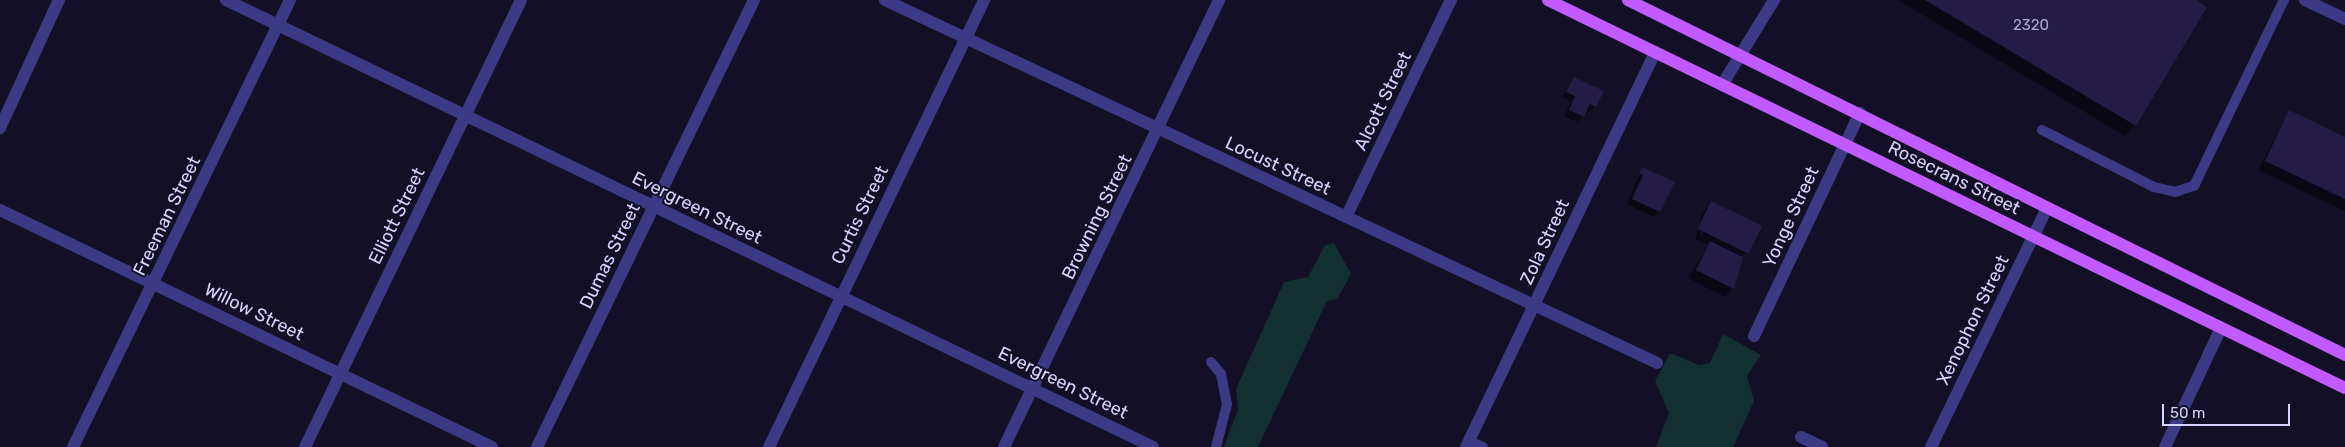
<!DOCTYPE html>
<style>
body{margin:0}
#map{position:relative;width:2345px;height:447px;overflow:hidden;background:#130f26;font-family:Rubik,sans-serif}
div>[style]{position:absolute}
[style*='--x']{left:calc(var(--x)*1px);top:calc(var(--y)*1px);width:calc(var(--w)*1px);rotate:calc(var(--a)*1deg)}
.green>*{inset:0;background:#12302f}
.shadow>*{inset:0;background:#0007}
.building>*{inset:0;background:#241b47;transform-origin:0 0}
.service>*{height:10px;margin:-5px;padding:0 5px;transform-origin:5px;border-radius:5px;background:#3d3a85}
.minor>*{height:12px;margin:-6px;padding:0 6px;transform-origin:6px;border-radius:6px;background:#3d3a85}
.tertiary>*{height:12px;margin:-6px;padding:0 6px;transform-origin:6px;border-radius:6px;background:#3d3a85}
.primary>*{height:12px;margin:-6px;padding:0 6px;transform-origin:6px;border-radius:6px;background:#c25bff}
span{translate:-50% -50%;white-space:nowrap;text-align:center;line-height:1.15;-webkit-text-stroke:4px #130f26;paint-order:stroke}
.number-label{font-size:15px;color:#aca6d1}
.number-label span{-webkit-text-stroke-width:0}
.street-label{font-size:18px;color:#d9d4ff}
.scale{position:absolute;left:2162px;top:404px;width:128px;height:22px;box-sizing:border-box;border:2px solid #d9d4ff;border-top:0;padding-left:6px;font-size:15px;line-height:18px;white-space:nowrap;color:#d9d4ff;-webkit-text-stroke:4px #130f26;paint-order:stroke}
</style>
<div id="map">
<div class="green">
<div style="clip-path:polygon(1334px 243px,1351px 274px,1337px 299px,1327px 301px,1258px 447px,1224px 447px,1238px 409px,1236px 389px,1284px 282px,1308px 277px,1325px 245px)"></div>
<div style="clip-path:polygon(1723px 334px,1761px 355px,1747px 376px,1754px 401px,1733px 447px,1656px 447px,1669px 413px,1655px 381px,1670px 353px,1699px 365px,1710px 363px)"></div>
</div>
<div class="shadow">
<div style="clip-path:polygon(1898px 0,2194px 0,2135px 125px,2125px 136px)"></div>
<div style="clip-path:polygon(1574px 78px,1595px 106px,1577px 122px,1564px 116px,1571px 102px,1562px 97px)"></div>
<div style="clip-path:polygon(2289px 112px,2345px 139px,2345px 211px,2258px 170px)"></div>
<div style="clip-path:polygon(1642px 168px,1659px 211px,1654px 217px,1627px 204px)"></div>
<div style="clip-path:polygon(evenodd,1711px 203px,1760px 227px,1741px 259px,1733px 288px,1725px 297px,1688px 278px,1708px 245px,1695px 239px,1703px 211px,1711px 203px,1707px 212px,1709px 212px,1702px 237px,1700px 236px,1707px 212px)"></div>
</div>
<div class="building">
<div style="clip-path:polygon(1925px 0,2196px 0,2207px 7px,2136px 126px)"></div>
<div style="clip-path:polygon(1574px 77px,1604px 91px,1596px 107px,1590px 104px,1584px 117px,1569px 110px,1575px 96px,1566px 92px)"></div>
<div style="clip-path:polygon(2289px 110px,2345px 137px,2345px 199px,2265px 161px)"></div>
<div style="clip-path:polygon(1642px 167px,1675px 182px,1660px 212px,1632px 199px,1643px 175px,1639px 173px)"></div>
<div style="left:1711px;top:201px;width:57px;height:31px;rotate:26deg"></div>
<div style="clip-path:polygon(1710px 241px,1743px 257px,1734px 289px,1696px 270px)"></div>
</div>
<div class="service">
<div style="--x:2042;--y:130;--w:126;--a:27"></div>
<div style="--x:2154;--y:187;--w:22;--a:13"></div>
<div style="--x:2175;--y:192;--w:20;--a:-18"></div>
<div style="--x:2194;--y:186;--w:207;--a:-64.2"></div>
<div style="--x:1211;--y:362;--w:16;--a:50"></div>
<div style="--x:1221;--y:374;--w:31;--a:79"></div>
<div style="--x:1227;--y:404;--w:44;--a:104.3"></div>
<div style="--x:1469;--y:441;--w:15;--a:23"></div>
</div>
<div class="minor">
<div style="--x:226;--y:0;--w:1029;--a:25.74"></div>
<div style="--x:885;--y:0;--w:853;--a:25.18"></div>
<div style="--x:0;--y:128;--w:141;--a:-65.3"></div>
<div style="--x:0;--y:210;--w:546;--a:25.72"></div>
<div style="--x:1346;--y:217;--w:241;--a:-64.2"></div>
<div style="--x:1754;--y:336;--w:247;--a:-64.6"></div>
<div style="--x:1801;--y:437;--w:23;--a:25"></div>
<div style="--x:73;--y:447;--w:497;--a:-64.1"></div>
<div style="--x:305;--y:447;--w:496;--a:-64.2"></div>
<div style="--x:537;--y:447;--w:497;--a:-64.1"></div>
<div style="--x:769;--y:447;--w:496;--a:-64.3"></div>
<div style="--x:1004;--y:447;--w:496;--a:-64.3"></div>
<div style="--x:1466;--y:447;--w:438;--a:-64.4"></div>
<div style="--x:1931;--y:447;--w:266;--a:-64.1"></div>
<div style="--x:2165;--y:447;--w:132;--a:-64.8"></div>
</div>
<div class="tertiary">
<div style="--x:2305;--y:0;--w:44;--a:25.4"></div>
<div style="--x:1722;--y:85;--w:100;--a:-58.5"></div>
</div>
<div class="primary">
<div style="--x:1548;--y:0;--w:886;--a:25.96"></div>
<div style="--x:1628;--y:0;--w:800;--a:26.34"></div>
</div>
<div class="number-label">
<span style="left:2031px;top:26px">2320</span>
</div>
<div class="street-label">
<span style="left:1383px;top:101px;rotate:-64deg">Alcott Street</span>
<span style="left:1278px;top:166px;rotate:25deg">Locust Street</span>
<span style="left:1954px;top:178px;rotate:26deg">Rosecrans Street</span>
<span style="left:697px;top:208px;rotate:26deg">Evergreen Street</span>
<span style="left:860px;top:215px;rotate:-64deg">Curtis Street</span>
<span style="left:167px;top:216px;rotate:-64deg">Freeman Street</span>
<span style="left:397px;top:216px;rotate:-64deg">Elliott Street</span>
<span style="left:1097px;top:217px;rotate:-64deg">Browning Street</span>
<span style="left:1791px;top:217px;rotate:-65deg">Yonge Street</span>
<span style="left:1545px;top:242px;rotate:-65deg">Zola Street</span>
<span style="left:610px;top:256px;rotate:-64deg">Dumas Street</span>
<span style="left:254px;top:312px;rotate:26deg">Willow Street</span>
<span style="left:1973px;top:320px;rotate:-64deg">Xenophon Street</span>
<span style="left:1063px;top:383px;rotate:26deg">Evergreen Street</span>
</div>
<div class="scale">50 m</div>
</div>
